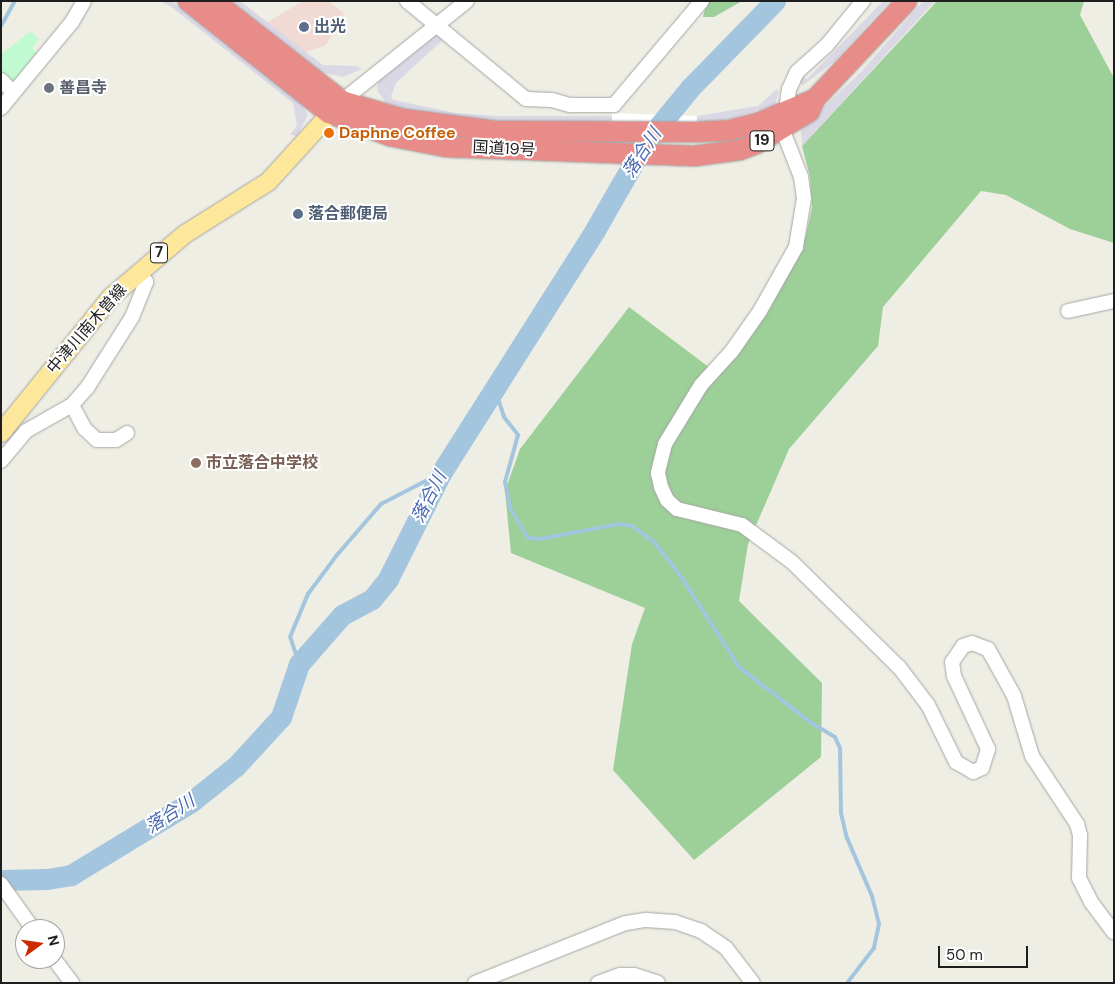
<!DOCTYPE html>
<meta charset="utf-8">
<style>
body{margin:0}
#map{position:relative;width:1115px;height:984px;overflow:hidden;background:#efeee4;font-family:"DM Sans","Noto Sans JP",sans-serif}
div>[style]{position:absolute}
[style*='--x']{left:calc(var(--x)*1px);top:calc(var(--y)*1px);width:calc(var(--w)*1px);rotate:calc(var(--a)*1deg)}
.commercial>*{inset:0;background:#f0dad3}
.forest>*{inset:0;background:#9dcf98}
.park>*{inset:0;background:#c0fad1}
.plaza>*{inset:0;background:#dbd8e5}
.pier>*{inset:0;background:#fff;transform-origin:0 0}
.stream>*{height:4px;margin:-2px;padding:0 2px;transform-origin:2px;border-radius:2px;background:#a4c5de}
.river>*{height:21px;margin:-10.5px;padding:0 10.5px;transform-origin:10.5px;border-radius:10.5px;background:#a4c5de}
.roads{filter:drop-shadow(0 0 1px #a5a5a5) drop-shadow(0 0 1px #a5a5a5)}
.minor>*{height:14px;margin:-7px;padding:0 7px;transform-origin:7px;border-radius:7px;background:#fff}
.major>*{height:18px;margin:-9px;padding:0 9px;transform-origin:9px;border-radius:9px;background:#fde79b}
.highway>*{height:20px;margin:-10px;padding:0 10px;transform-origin:10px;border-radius:10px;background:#e88c8a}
.dots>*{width:14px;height:14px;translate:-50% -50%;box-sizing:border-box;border:2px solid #fff;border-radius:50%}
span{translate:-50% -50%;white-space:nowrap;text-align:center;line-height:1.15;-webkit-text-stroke:4px #fff;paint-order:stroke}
.shield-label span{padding:1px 4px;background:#fff;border:1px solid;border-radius:4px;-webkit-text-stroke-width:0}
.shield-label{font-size:15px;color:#1e1e1e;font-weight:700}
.service-label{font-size:16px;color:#4e5e75;font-weight:700}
.left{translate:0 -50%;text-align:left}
.worship-label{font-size:16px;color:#5b616d;font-weight:700}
.food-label{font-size:16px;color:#c56008;font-weight:700}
.street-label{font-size:16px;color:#1e1e1e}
.education-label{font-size:16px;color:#785e54;font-weight:700}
.water-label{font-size:18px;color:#4967b0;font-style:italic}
.frame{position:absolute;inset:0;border:2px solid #1e1e1e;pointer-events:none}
.north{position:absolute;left:15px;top:919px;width:50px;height:50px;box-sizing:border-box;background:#fff;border:1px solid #a5a5a5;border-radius:50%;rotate:76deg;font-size:14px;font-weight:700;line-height:20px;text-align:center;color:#1e1e1e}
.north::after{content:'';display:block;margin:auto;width:18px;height:22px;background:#cc2a00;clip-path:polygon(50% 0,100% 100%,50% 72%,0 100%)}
.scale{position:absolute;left:938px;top:946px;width:90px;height:22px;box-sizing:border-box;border:2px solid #1e1e1e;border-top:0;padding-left:6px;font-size:15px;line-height:18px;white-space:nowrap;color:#1e1e1e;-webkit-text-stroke:4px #fff;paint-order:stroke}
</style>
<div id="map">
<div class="commercial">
<div style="clip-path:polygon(303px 1px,329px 1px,344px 14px,326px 45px,306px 52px,266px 23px)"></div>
</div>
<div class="forest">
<div style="clip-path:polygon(707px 1px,742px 1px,714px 17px,703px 17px)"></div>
<div style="clip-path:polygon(937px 1px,1084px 1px,1080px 15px,1114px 78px,1114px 243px,1070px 229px,1006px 195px,981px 191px,883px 307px,878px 346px,789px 449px,748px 544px,739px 601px,822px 683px,821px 757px,694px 860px,613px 770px,632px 644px,645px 608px,511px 553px,505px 491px,520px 449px,629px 307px,718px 374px,794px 260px,806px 235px,812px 208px,810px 177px,802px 146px)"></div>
</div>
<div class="park">
<div style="clip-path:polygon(31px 31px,39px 40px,32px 48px,39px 54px,12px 85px,1px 73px,1px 54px)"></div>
</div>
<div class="plaza">
<div style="clip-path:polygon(160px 1px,172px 1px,302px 104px,308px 115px,297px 136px,290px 135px,297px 125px,293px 103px,170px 6px)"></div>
<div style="clip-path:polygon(231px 1px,240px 1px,323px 65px,356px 66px,362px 69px,343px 77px,321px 72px)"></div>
<div style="clip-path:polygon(883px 1px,890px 1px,835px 61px,802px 86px,799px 80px,801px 76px,807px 79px)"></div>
<div style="clip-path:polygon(923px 1px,935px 1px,802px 146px,801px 128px,862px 71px)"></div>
<div style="clip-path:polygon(436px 33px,446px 37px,396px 83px,391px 96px,393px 100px,456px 113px,497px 116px,697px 116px,758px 106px,777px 89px,779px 92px,775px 105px,730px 119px,706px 122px,510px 122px,421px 114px,386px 103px,377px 91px,378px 82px)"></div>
</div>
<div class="pier">
<div style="left:697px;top:116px;width:24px;height:85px;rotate:92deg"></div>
</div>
<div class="stream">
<div style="--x:1;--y:26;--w:29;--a:-61"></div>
<div style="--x:495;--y:389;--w:29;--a:72"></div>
<div style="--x:504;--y:417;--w:23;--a:52"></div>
<div style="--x:518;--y:435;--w:49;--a:105.5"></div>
<div style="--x:505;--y:482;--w:26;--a:79"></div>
<div style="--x:510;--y:508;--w:35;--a:59"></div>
<div style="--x:528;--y:538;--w:11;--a:5"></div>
<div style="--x:539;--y:539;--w:81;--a:-10.6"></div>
<div style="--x:619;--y:524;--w:13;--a:9"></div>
<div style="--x:632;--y:526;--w:27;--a:36"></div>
<div style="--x:654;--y:542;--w:42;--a:51.8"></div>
<div style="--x:680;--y:575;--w:109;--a:57.3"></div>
<div style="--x:739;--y:667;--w:90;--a:37.8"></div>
<div style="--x:810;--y:722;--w:29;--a:31"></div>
<div style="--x:835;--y:737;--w:12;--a:66"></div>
<div style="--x:840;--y:748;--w:65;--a:89.1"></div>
<div style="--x:841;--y:813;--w:26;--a:77"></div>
<div style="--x:847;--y:838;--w:63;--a:66.7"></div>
<div style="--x:872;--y:896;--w:29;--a:76"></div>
<div style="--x:879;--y:924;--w:25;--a:102"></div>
<div style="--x:874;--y:948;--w:44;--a:127.6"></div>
<div style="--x:299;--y:664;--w:28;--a:-108"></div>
<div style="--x:290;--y:637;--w:47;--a:-67.3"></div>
<div style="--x:308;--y:594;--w:49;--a:-53.4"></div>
<div style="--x:337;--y:555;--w:67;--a:-49.2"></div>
<div style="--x:381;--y:504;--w:68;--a:-27.3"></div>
</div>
<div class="river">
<div style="--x:1;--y:880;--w:46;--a:-1.2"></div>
<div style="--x:47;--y:879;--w:24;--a:-9"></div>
<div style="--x:71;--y:875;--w:140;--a:-31.3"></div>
<div style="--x:191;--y:802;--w:58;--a:-38.7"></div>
<div style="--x:236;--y:766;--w:67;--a:-47.4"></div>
<div style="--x:281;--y:717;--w:56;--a:-71.2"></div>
<div style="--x:299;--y:664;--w:65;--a:-48.7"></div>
<div style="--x:342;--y:615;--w:34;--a:-28"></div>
<div style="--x:372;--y:599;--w:26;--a:-51"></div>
<div style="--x:388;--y:579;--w:119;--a:-63.4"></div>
<div style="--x:441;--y:473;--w:288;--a:-57.6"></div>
<div style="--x:595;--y:230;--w:100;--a:-60.1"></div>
<div style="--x:645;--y:143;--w:71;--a:-50.7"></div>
<div style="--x:690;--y:88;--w:122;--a:-45.7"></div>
</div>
<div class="roads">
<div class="minor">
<div style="--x:407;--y:1;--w:154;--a:39.5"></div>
<div style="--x:526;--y:99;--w:26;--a:2"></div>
<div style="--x:552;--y:100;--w:19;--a:16"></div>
<div style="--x:570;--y:105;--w:44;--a:0"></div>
<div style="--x:614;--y:105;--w:136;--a:-49.8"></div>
<div style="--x:863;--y:1;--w:57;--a:129.3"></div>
<div style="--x:827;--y:45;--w:40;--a:138"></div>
<div style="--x:797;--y:72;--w:19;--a:115"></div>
<div style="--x:789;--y:89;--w:42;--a:98.1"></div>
<div style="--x:783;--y:131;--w:49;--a:68.6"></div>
<div style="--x:801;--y:177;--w:21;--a:82"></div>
<div style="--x:804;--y:198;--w:50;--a:99.3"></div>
<div style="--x:796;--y:247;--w:73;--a:119.4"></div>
<div style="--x:760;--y:311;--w:49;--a:125"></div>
<div style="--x:732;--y:351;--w:46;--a:132.4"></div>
<div style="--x:701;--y:385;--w:69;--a:121.4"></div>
<div style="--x:665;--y:444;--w:30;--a:104"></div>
<div style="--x:658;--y:473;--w:14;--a:78"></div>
<div style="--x:661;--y:487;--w:14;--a:65"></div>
<div style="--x:667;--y:500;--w:13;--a:42"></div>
<div style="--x:677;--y:509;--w:67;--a:13.8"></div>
<div style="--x:742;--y:525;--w:62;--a:36.5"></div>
<div style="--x:792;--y:562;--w:150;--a:44.5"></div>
<div style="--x:899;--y:667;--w:48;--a:52.7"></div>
<div style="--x:928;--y:705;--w:64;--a:63.8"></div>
<div style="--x:956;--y:762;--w:20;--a:30"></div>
<div style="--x:973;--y:772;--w:10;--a:-24"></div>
<div style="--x:982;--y:768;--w:20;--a:-72"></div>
<div style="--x:988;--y:749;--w:81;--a:-115"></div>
<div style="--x:954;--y:676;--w:14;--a:-98"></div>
<div style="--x:952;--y:662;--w:19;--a:-55"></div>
<div style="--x:963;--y:646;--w:9;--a:-18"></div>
<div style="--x:972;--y:643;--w:17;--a:21"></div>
<div style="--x:988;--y:649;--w:54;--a:61"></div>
<div style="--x:1014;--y:696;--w:63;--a:73.3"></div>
<div style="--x:1032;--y:756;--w:82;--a:56.5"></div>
<div style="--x:1077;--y:824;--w:11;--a:75"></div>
<div style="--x:1080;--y:835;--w:43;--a:91.3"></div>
<div style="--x:1079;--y:878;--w:27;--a:63"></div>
<div style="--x:1091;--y:902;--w:38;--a:53"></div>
<div style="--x:1;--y:80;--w:17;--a:45"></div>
<div style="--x:342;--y:101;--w:160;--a:-38.7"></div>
<div style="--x:1;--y:108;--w:112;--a:-50.5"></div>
<div style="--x:72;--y:22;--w:24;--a:-60"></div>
<div style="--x:1068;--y:311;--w:47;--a:-12.3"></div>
<div style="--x:72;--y:405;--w:27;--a:62"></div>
<div style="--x:85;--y:429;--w:16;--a:43"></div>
<div style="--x:97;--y:440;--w:19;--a:0"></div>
<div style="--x:116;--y:440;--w:13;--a:-32"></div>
<div style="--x:1;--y:461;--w:39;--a:-50"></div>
<div style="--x:26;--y:431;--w:53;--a:-29.5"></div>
<div style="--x:72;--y:405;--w:23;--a:-49"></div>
<div style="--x:87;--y:388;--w:84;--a:-57.6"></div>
<div style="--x:132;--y:317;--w:38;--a:-68"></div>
<div style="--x:146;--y:282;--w:13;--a:-122"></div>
<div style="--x:1;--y:884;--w:55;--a:54.6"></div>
<div style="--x:54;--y:959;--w:30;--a:53"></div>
<div style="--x:475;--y:983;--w:162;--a:-21.7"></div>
<div style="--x:626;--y:923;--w:20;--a:-9"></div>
<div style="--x:646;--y:920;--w:29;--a:4"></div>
<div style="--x:675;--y:922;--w:28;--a:19"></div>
<div style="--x:701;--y:931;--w:30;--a:34"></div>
<div style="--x:726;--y:948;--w:44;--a:52.4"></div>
<div style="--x:598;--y:983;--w:23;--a:-20"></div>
<div style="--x:620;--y:975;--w:14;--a:0"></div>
<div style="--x:634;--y:975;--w:25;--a:18"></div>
</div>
<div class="major">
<div style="--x:1;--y:433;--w:175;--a:-51"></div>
<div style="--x:111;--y:297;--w:97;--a:-40.4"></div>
<div style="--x:185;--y:234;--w:98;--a:-32.1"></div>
<div style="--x:268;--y:182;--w:104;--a:-47.7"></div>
</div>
<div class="highway">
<div style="--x:188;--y:1;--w:180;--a:38.5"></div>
<div style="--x:329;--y:113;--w:65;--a:20.7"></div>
<div style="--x:390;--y:136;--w:57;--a:11.1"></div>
<div style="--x:446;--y:147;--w:248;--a:2.1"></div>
<div style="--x:694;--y:156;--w:46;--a:-7.4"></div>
<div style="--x:740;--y:150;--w:17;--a:-21"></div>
<div style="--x:756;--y:144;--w:62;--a:-31.1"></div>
<div style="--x:809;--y:112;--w:14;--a:-65"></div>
<div style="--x:815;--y:99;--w:134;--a:-46.8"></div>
<div style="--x:214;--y:1;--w:162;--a:38"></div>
<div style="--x:342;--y:101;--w:64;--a:16.4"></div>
<div style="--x:403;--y:119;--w:93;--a:7.4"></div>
<div style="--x:495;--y:131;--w:201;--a:0.3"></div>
<div style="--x:696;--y:132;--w:34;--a:-3"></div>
<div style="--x:730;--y:130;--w:29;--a:-14"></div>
<div style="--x:758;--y:123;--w:62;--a:-22.8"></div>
</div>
</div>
<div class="dots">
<div style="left:304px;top:27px;background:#5c6f8a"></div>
<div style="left:49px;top:88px;background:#6b7280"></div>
<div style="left:329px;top:133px;background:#e8710a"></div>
<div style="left:298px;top:214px;background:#5c6f8a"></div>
<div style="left:196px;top:463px;background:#8d6e63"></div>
</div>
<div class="shield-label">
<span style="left:762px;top:141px">19</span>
<span style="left:159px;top:253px">7</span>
</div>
<div class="service-label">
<span class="left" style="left:314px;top:27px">出光</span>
<span class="left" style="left:308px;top:214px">落合郵便局</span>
</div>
<div class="worship-label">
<span class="left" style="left:59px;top:88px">善昌寺</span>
</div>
<div class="food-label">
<span class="left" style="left:339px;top:133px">Daphne Coffee</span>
</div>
<div class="street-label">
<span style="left:504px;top:149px;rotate:3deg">国道19号</span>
<span style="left:87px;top:329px;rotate:-49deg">中津川南木曽線</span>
</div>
<div class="education-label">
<span class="left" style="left:206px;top:463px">市立落合中学校</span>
</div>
<div class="water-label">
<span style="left:642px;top:153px;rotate:-57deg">落合川</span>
<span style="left:429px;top:497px;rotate:-63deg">落合川</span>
<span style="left:170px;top:814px;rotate:-33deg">落合川</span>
</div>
<div class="frame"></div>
<div class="north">N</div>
<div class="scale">50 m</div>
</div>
